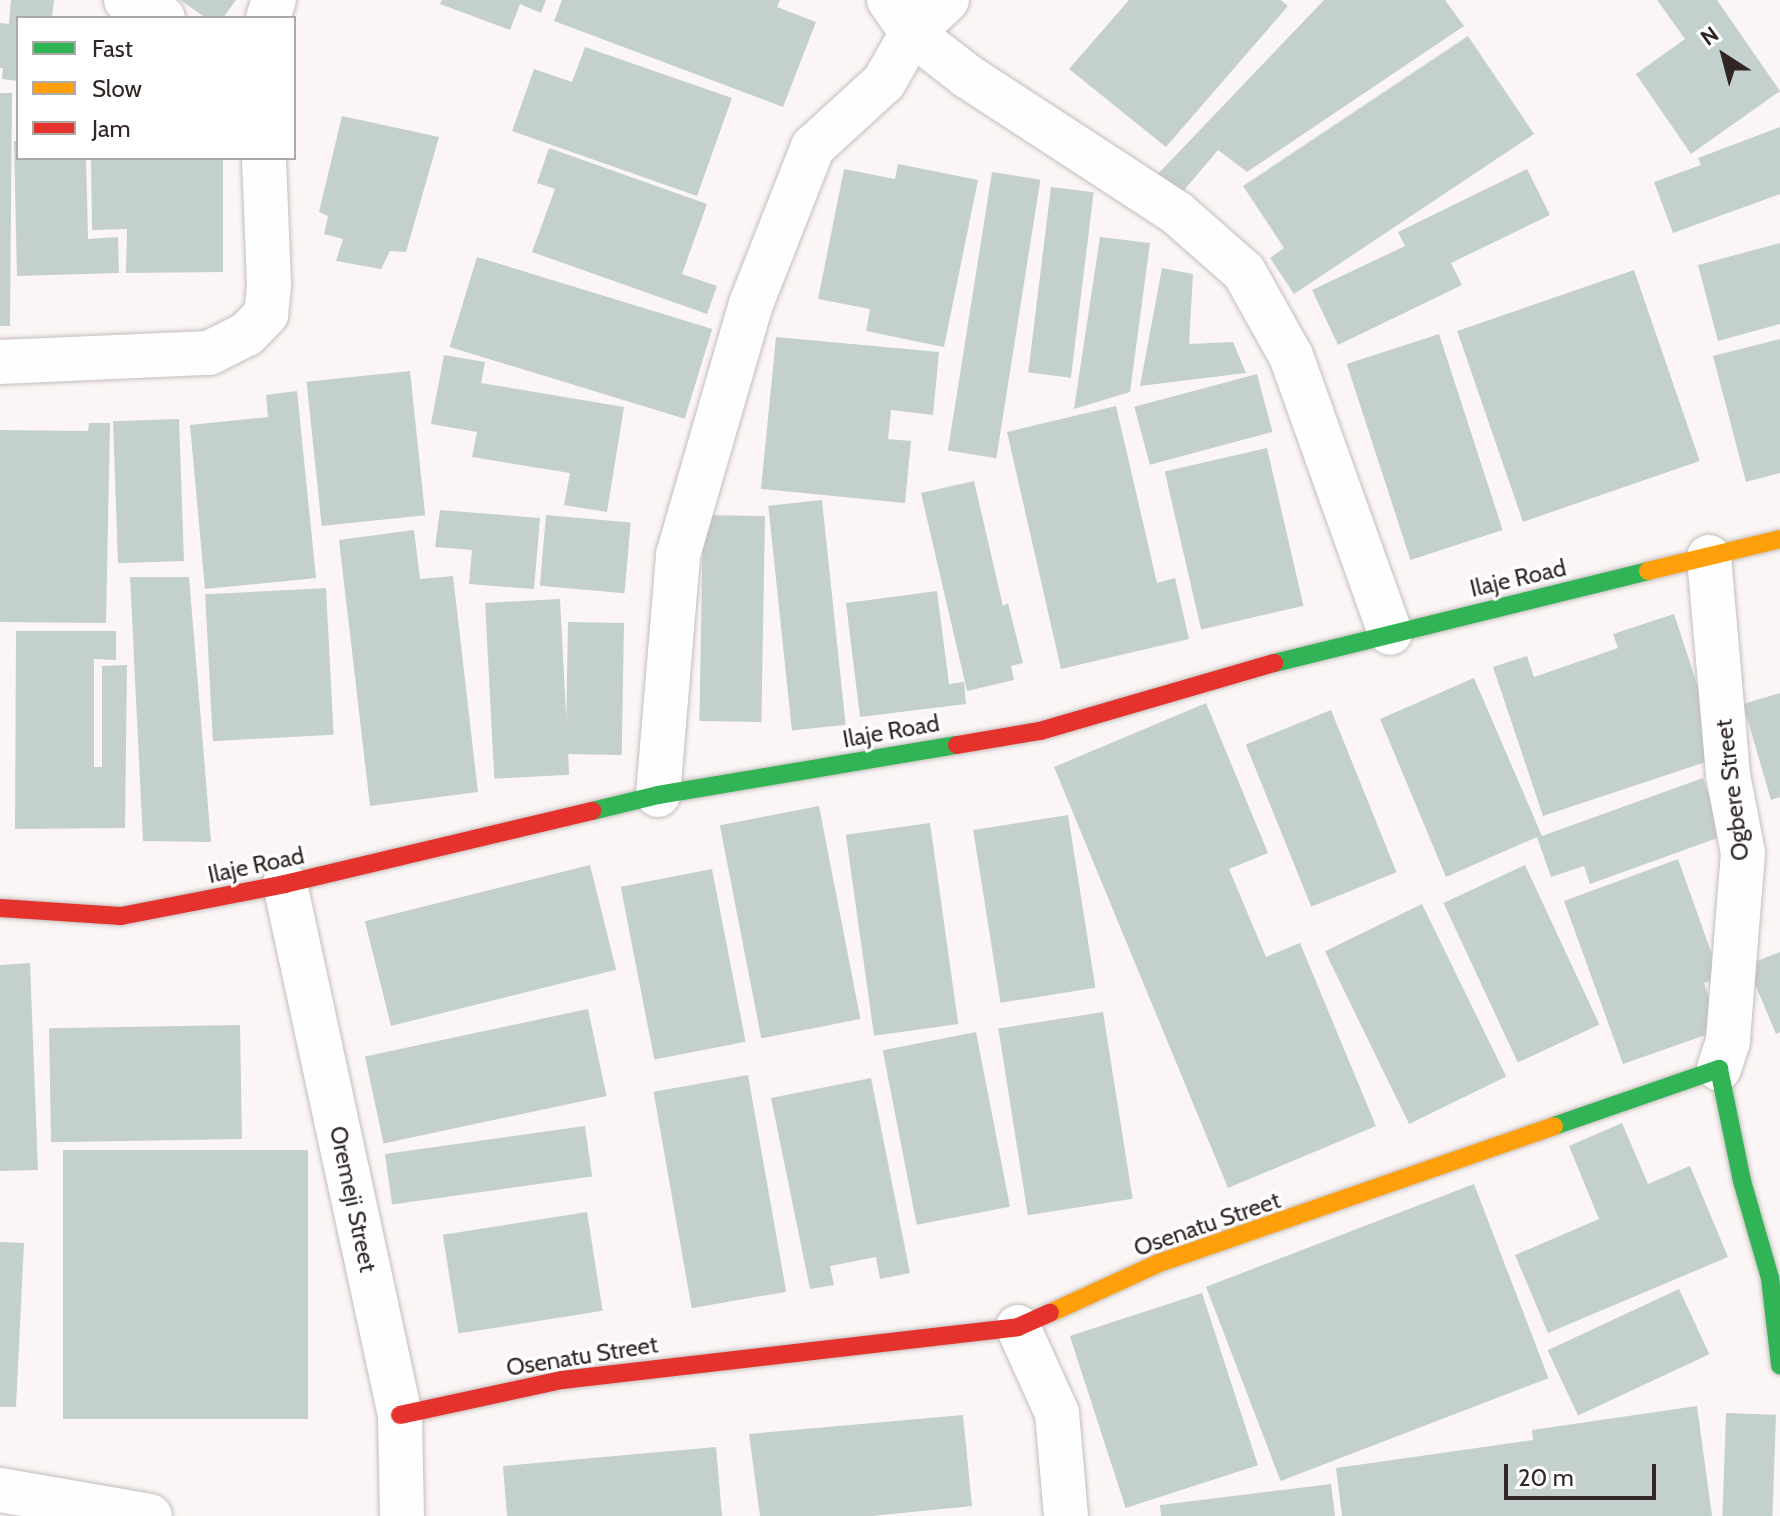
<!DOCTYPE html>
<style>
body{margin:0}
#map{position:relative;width:1780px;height:1516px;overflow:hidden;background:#fbf6f5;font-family:Cabin,sans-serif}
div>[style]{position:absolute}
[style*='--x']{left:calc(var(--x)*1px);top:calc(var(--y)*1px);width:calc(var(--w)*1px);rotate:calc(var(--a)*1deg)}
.building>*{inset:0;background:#c4d0ce;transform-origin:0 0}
.roads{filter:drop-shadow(0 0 2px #c3bdbc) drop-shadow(0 0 2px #c3bdbc)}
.street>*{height:44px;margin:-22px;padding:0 22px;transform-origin:22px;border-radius:22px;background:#fefefe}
.fast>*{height:18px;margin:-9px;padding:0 9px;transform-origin:9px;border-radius:9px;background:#30b455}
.slow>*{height:18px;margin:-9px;padding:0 9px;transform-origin:9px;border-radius:9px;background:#ff9f0a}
.jam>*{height:18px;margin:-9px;padding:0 9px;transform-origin:9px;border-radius:9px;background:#e5322d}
span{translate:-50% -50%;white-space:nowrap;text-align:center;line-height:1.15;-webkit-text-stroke:6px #fff;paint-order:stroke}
.street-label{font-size:24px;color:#302725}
.legend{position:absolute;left:16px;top:16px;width:280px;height:144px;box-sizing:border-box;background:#fff;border:2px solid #aca9a8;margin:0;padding:10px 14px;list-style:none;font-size:24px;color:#302725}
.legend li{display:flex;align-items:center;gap:16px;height:40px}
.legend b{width:40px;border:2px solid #aca9a8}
.north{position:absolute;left:1684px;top:16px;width:80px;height:80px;-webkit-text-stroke:6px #fff;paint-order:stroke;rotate:324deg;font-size:22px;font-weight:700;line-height:32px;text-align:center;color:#302725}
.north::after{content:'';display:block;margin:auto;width:28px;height:36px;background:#302725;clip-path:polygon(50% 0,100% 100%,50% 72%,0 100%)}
.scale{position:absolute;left:1504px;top:1464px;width:152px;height:36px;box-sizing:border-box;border:4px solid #302725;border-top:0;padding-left:10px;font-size:24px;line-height:28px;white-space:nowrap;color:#302725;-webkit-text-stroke:6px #fff;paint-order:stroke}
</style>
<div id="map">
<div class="building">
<div style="clip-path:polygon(11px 0,54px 0,52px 18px,18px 18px,18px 81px,2px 79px,3px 68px,0 68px,0 23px,9px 24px)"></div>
<div style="clip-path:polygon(180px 0,236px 0,223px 18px,206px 18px)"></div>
<div style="clip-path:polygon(442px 0,546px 0,541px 13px,520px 4px,510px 30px,440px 4px)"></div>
<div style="clip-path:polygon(562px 0,780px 0,777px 7px,816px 22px,783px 107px,554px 21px)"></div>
<div style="clip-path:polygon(1129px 0,1281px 0,1288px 6px,1166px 147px,1069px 69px)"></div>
<div style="clip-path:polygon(1324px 0,1445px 0,1464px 26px,1247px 172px,1218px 150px,1180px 195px,1156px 176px)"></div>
<div style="clip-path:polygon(1657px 0,1717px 0,1780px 91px,1691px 154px,1636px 74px,1685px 39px)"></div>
<div style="clip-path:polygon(1468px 36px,1534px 134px,1294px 294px,1270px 258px,1284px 248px,1243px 186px)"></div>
<div style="clip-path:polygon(585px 47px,732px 98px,697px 196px,512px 131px,534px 69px,572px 82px)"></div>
<div style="clip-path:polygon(0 93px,12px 93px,10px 326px,0 326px)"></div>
<div style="clip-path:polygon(342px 116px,439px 137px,406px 252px,390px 251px,381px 269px,336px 261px,343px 239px,324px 234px,328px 216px,319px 212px)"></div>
<div style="clip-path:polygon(1780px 127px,1780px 194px,1673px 233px,1654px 182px,1701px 165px,1698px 158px)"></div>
<div style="clip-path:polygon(14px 141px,18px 141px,18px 158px,86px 158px,88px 239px,118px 237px,119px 273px,17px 276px)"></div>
<div style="clip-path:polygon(549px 148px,707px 204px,682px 274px,717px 286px,707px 314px,532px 252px,555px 189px,537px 183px)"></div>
<div style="clip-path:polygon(91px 158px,223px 158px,223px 272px,126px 273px,127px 229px,92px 230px)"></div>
<div style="clip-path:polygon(898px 164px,978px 180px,944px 347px,866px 331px,870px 309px,818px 299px,844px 169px,895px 179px)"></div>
<div style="clip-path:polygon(1527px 169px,1550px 215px,1451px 263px,1462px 285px,1338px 345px,1312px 290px,1405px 246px,1398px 232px)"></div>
<div style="left:992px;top:172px;width:49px;height:282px;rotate:9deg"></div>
<div style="left:1051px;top:187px;width:43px;height:187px;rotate:7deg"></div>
<div style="clip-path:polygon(1100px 237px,1150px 243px,1130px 392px,1074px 409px)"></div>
<div style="clip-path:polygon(1780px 243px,1780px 324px,1718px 341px,1698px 265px)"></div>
<div style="left:477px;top:257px;width:246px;height:94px;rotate:17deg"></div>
<div style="clip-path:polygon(1162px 268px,1193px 274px,1189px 344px,1233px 342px,1246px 373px,1140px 386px)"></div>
<div style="left:1634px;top:270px;width:202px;height:187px;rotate:71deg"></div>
<div style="left:1439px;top:334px;width:206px;height:97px;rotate:72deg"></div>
<div style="clip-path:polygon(776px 337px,939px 352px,933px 415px,891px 410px,888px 439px,911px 441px,905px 503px,761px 489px)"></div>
<div style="clip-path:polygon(1780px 339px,1780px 473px,1746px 482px,1713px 356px)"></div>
<div style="clip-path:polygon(444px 355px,485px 362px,481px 383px,624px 407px,607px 512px,564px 505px,570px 473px,472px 457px,477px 432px,431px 424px)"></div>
<div style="left:410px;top:371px;width:145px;height:104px;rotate:84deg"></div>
<div style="left:1257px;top:374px;width:60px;height:127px;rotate:75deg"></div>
<div style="clip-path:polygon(297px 391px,316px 578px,205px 589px,190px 425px,268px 417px,266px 395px)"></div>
<div style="clip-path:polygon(1116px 406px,1157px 583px,1175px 578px,1189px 639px,1061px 669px,1007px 432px)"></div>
<div style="left:179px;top:419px;width:142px;height:66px;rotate:88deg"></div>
<div style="clip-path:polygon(89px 423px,110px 423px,106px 623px,0 622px,0 430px,88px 431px)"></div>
<div style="left:1267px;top:448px;width:162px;height:105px;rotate:77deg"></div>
<div style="clip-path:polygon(974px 481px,1003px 606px,1008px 603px,1023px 663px,1011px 666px,1014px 680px,967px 691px,921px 493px)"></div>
<div style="left:822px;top:500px;width:226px;height:54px;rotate:84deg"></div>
<div style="clip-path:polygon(440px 510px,540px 518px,534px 589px,469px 584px,472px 550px,435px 547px)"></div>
<div style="left:546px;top:515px;width:85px;height:71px;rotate:5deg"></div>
<div style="left:703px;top:515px;width:62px;height:206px;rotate:1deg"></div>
<div style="clip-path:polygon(414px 530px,420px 579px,453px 576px,478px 792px,370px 806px,339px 540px)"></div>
<div style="clip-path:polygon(130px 577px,189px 577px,211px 842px,143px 841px)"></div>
<div style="left:326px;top:588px;width:147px;height:121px;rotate:87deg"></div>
<div style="clip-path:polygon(937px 591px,949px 684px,964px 682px,966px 704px,860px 717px,846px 603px)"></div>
<div style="left:560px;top:599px;width:176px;height:75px;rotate:87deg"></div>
<div style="clip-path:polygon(1674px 614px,1721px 757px,1543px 816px,1493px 667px,1527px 656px,1534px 677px,1618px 648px,1613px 634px)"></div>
<div style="left:568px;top:622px;width:56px;height:132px;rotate:1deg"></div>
<div style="clip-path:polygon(16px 631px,116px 631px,116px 660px,94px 659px,94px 767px,102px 767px,102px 666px,127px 665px,125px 828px,15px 829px)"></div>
<div style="clip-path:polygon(1474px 678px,1542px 836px,1703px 778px,1723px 836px,1590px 884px,1584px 866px,1551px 877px,1537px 837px,1446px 877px,1380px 719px)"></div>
<div style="clip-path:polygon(1780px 693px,1780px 797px,1771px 800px,1743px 704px)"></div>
<div style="clip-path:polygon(1206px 703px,1268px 853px,1229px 869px,1266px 957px,1300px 943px,1376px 1126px,1228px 1188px,1054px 767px)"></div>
<div style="left:1331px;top:710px;width:175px;height:92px;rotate:68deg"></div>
<div style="left:819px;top:806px;width:217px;height:101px;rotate:79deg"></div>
<div style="left:1068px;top:815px;width:175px;height:96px;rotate:81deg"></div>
<div style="left:930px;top:823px;width:203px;height:85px;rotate:82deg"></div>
<div style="clip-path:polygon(1678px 859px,1720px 977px,1704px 983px,1720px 1030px,1623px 1064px,1564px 901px)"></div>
<div style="left:590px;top:865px;width:108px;height:232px;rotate:76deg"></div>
<div style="left:1525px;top:865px;width:176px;height:90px;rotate:65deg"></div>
<div style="left:712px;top:869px;width:176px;height:93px;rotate:79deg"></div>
<div style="left:1422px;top:904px;width:192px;height:108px;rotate:64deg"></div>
<div style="clip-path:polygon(1780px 952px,1780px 1032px,1776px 1034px,1747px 965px)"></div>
<div style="clip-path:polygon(30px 963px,38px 1170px,0 1171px,0 965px)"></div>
<div style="left:588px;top:1009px;width:89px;height:228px;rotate:78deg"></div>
<div style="left:1103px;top:1012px;width:189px;height:106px;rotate:81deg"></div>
<div style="left:240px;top:1025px;width:114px;height:191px;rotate:89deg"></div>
<div style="left:976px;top:1032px;width:178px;height:95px;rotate:79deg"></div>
<div style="left:748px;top:1075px;width:220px;height:96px;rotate:80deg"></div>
<div style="clip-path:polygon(871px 1078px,910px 1273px,880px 1279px,876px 1257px,830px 1266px,834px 1285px,810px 1289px,771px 1098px)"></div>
<div style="clip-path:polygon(1622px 1123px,1648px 1184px,1690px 1166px,1728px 1257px,1548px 1333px,1515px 1255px,1599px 1219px,1569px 1146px)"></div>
<div style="left:585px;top:1126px;width:51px;height:202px;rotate:82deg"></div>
<div style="left:308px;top:1150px;width:269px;height:245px;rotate:90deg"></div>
<div style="left:1474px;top:1184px;width:208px;height:287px;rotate:69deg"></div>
<div style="left:587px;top:1212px;width:100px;height:146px;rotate:81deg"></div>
<div style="clip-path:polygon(0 1242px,24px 1243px,16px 1407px,0 1407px)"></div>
<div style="left:1679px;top:1289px;width:72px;height:145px;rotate:65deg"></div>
<div style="left:1202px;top:1293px;width:181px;height:139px;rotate:72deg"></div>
<div style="clip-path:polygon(1697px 1406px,1712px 1516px,1342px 1516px,1336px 1468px,1533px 1440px,1532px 1430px)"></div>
<div style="left:1726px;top:1413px;width:50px;height:103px;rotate:2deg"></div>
<div style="clip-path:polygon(963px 1415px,972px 1506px,872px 1516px,760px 1516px,749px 1434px)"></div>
<div style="clip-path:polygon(716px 1447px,722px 1516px,507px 1516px,503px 1466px)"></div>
<div style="clip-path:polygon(1331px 1484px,1335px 1516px,1161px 1516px,1160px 1505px)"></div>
</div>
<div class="roads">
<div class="street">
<div style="--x:126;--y:0;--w:41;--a:25.9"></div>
<div style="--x:889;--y:0;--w:40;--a:55.1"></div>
<div style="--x:912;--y:33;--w:70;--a:38"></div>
<div style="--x:967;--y:76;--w:251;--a:33.1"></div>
<div style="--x:1177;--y:213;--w:89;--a:41.4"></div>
<div style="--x:1244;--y:272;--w:96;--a:60.8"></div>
<div style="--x:1291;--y:356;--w:294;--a:70.3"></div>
<div style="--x:268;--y:18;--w:19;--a:-72"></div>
<div style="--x:0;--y:362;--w:209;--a:-2.5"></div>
<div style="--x:209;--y:353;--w:42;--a:-26.6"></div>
<div style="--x:247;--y:334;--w:28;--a:-46"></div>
<div style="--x:266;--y:314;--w:30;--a:-84"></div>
<div style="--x:269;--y:284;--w:126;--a:-92.3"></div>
<div style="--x:1709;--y:557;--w:219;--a:85"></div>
<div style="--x:1728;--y:775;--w:79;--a:79.1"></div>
<div style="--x:1743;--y:853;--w:189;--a:94.6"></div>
<div style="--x:1728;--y:1041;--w:29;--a:108"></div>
<div style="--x:658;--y:795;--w:241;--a:-85.2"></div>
<div style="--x:678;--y:555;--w:261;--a:-73.8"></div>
<div style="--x:751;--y:304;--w:169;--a:-68.5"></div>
<div style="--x:813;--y:147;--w:96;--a:-42.5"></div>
<div style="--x:884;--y:82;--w:56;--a:-60.3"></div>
<div style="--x:912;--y:33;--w:48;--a:-43.3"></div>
<div style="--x:285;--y:884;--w:543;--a:77.78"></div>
<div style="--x:400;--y:1415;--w:101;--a:88.9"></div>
<div style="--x:1018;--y:1327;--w:94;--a:65.6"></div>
<div style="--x:1057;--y:1413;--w:103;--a:85"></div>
<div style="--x:0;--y:1490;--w:152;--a:9.8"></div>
</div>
<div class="fast">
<div style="--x:1274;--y:663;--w:385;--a:-13.8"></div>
<div style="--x:592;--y:811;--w:68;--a:-13.6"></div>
<div style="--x:658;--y:795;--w:303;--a:-9.5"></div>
<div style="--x:1554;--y:1126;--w:175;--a:-19.1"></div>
<div style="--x:1719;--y:1069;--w:114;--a:78.4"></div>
<div style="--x:1742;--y:1181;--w:101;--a:73.9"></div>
<div style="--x:1770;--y:1278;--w:88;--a:83.4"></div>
</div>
<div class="slow">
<div style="--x:1648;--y:571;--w:136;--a:-13.6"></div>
<div style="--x:1050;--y:1313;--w:120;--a:-24.6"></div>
<div style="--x:1159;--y:1263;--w:418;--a:-19.1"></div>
</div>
<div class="jam">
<div style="--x:957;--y:745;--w:84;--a:-9.6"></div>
<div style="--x:1040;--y:731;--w:244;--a:-16.2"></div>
<div style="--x:0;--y:908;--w:121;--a:3.8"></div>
<div style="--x:121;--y:916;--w:167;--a:-11"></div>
<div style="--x:285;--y:884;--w:316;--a:-13.4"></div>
<div style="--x:400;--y:1415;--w:166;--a:-12.2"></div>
<div style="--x:562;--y:1380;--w:459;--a:-6.6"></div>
<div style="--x:1018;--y:1327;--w:35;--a:-24"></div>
</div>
</div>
<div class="street-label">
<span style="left:1518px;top:578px;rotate:-13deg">Ilaje Road</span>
<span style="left:891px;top:731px;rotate:-10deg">Ilaje Road</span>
<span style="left:1732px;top:790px;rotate:-97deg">Ogbere Street</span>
<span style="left:256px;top:865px;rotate:-12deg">Ilaje Road</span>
<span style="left:353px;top:1199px;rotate:78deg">Oremeji Street</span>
<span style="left:1207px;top:1224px;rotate:-19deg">Osenatu Street</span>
<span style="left:582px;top:1356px;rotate:-9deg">Osenatu Street</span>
</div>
<ul class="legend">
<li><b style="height:10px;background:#30b455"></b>Fast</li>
<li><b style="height:10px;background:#ff9f0a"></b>Slow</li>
<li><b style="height:10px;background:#e5322d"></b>Jam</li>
</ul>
<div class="north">N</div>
<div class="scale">20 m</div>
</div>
